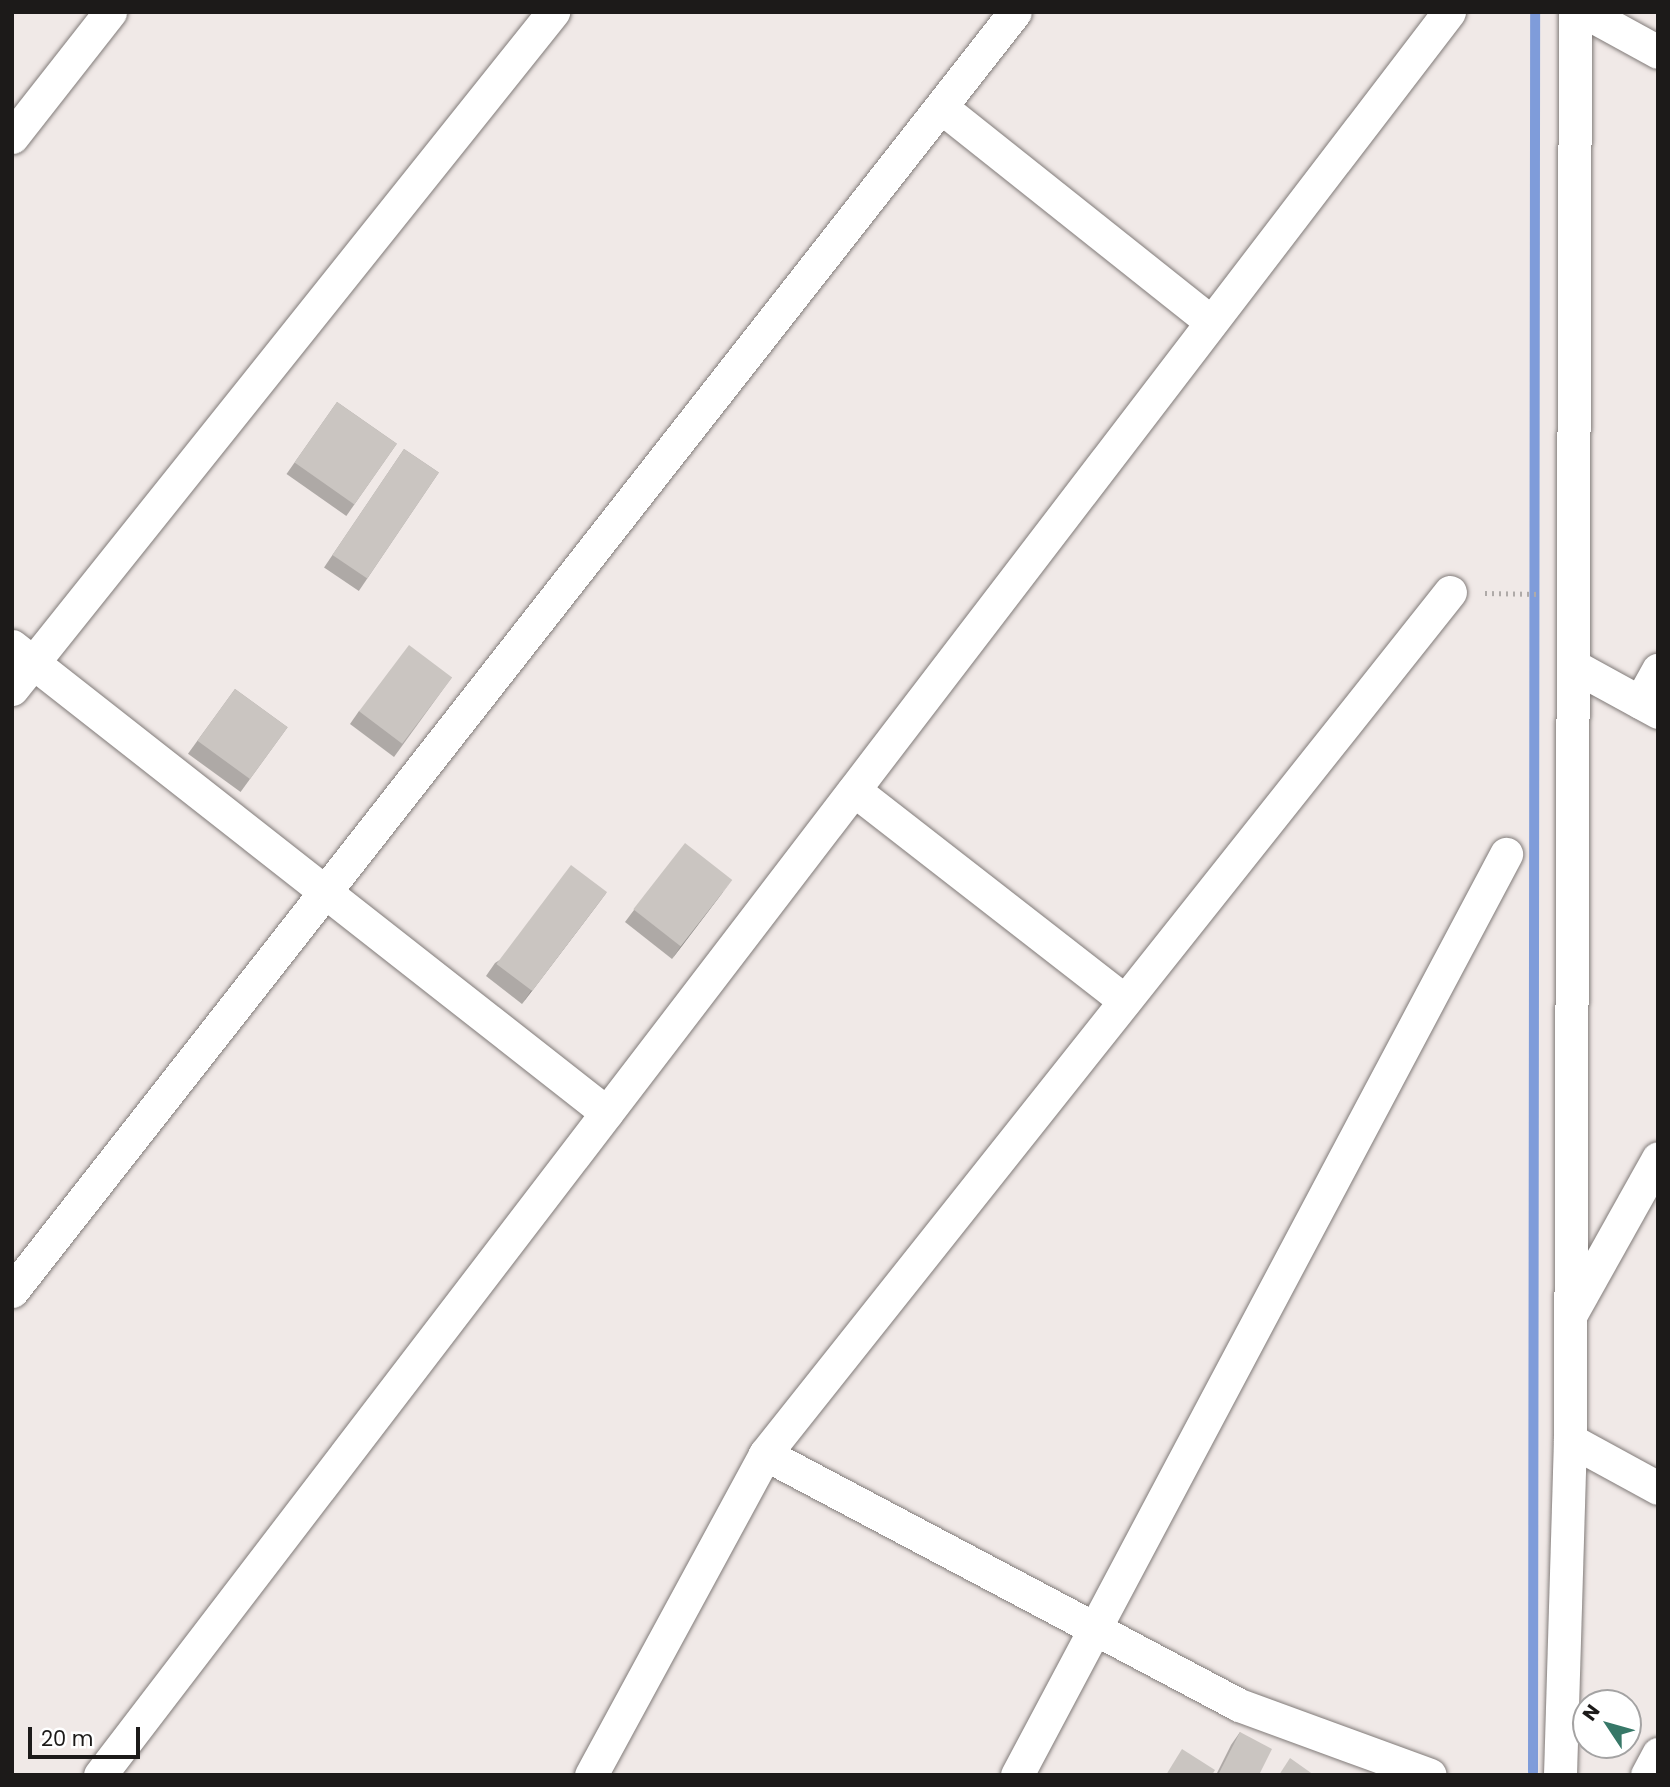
<!DOCTYPE html>
<style>
body{margin:0}
#map{position:relative;width:1670px;height:1787px;overflow:hidden;background:#f0e9e7;font-family:Poppins,sans-serif}
div>[style]{position:absolute}
[style*='--x']{left:calc(var(--x)*1px);top:calc(var(--y)*1px);width:calc(var(--w)*1px);rotate:calc(var(--a)*1deg)}
.stream>*{height:10px;margin:-5px;padding:0 5px;transform-origin:5px;border-radius:5px;background:#7f9cda}
.path>*{height:4.5px;margin-top:-2.25px;transform-origin:0;background:repeating-linear-gradient(90deg,#afaaa8 0 2px,transparent 0 7px)}
.roads{filter:drop-shadow(0 0 2px #817b79) drop-shadow(0 0 2px #817b79)}
.street>*{height:33px;margin:-16.5px;padding:0 16.5px;transform-origin:16.5px;border-radius:16.5px;background:#fff}
.wall>*{inset:0;background:#aea9a6;transform-origin:0 0}
.shaded-wall>*{inset:0;background:#8d8a87}
.building>*{inset:0;background:#cac5c1;transform-origin:0 0}
span{translate:-50% -50%;white-space:nowrap;text-align:center;line-height:1.15;-webkit-text-stroke:5px #fff;paint-order:stroke}
.frame{position:absolute;inset:0;border:14px solid #1c1a19;pointer-events:none}
.north{position:absolute;left:1572px;top:1689px;width:70px;height:70px;box-sizing:border-box;background:#fff;border:2px solid #a4a3a3;border-radius:50%;rotate:306deg;font-size:19px;font-weight:700;line-height:28px;text-align:center;color:#1c1a19}
.north::after{content:'';display:block;margin:auto;width:24px;height:32px;background:#377868;clip-path:polygon(50% 0,100% 100%,50% 72%,0 100%)}
.scale{position:absolute;left:28px;top:1727px;width:112px;height:32px;box-sizing:border-box;border:4px solid #1c1a19;border-top:0;padding-left:9px;font-size:21px;line-height:24px;white-space:nowrap;color:#1c1a19;-webkit-text-stroke:5px #fff;paint-order:stroke}
</style>
<div id="map">
<div class="stream">
<div style="--x:1533;--y:1772;--w:1760;--a:-89.93"></div>
</div>
<div class="path">
<div style="--x:1485;--y:593;--w:55;--a:1"></div>
</div>
<div class="roads">
<div class="street">
<div style="--x:1585;--y:12;--w:83;--a:28.7"></div>
<div style="--x:941;--y:107;--w:345;--a:38.5"></div>
<div style="--x:12;--y:137;--w:159;--a:-51.9"></div>
<div style="--x:12;--y:646;--w:756;--a:38.13"></div>
<div style="--x:1574;--y:666;--w:96;--a:28.7"></div>
<div style="--x:12;--y:689;--w:867;--a:-51.37"></div>
<div style="--x:1640;--y:702;--w:37;--a:-61"></div>
<div style="--x:854;--y:790;--w:343;--a:37.9"></div>
<div style="--x:12;--y:1291;--w:1625;--a:-51.9"></div>
<div style="--x:1572;--y:1312;--w:176;--a:-60.8"></div>
<div style="--x:1570;--y:1440;--w:100;--a:28.6"></div>
<div style="--x:765;--y:1454;--w:536;--a:27.9"></div>
<div style="--x:1239;--y:1705;--w:203;--a:20.1"></div>
<div style="--x:100;--y:1775;--w:2220;--a:-52.58"></div>
<div style="--x:591;--y:1775;--w:365;--a:-61.5"></div>
<div style="--x:765;--y:1454;--w:1101;--a:-51.53"></div>
<div style="--x:1017;--y:1775;--w:1043;--a:-62.03"></div>
<div style="--x:1560;--y:1775;--w:335;--a:-88.3"></div>
<div style="--x:1570;--y:1440;--w:1428;--a:-89.8"></div>
<div style="--x:1647;--y:1775;--w:24;--a:-62"></div>
</div>
</div>
<div class="wall">
<div style="left:337px;top:402px;width:73px;height:88px;rotate:35deg"></div>
<div style="left:404px;top:449px;width:42px;height:143px;rotate:34deg"></div>
<div style="clip-path:polygon(452px 677px,394px 757px,350px 724px,359px 711px)"></div>
<div style="left:235px;top:689px;width:65px;height:80px;rotate:36deg"></div>
<div style="clip-path:polygon(607px 892px,522px 1004px,486px 976px,495px 963px)"></div>
<div style="clip-path:polygon(723px 892px,672px 959px,625px 922px,634px 910px)"></div>
<div style="clip-path:polygon(1240px 1732px,1259px 1775px,1216px 1775px,1231px 1745px)"></div>
</div>
<div class="shaded-wall">
<div style="clip-path:polygon(732px 880px,723px 892px,672px 959px,681px 946px)"></div>
<div style="clip-path:polygon(607px 892px,598px 904px,522px 1004px,531px 991px)"></div>
</div>
<div class="building">
<div style="left:337px;top:402px;width:73px;height:74px;rotate:35deg"></div>
<div style="left:404px;top:449px;width:42px;height:128px;rotate:34deg"></div>
<div style="left:409px;top:645px;width:54px;height:83px;rotate:37deg"></div>
<div style="left:235px;top:689px;width:65px;height:64px;rotate:36deg"></div>
<div style="left:685px;top:843px;width:60px;height:84px;rotate:38deg"></div>
<div style="left:571px;top:865px;width:45px;height:124px;rotate:37deg"></div>
<div style="clip-path:polygon(1240px 1732px,1272px 1749px,1259px 1775px,1218px 1775px)"></div>
<div style="clip-path:polygon(1182px 1749px,1215px 1770px,1212px 1775px,1166px 1775px)"></div>
<div style="clip-path:polygon(1290px 1758px,1314px 1775px,1279px 1775px)"></div>
</div>
<div class="frame"></div>
<div class="north">N</div>
<div class="scale">20 m</div>
</div>
